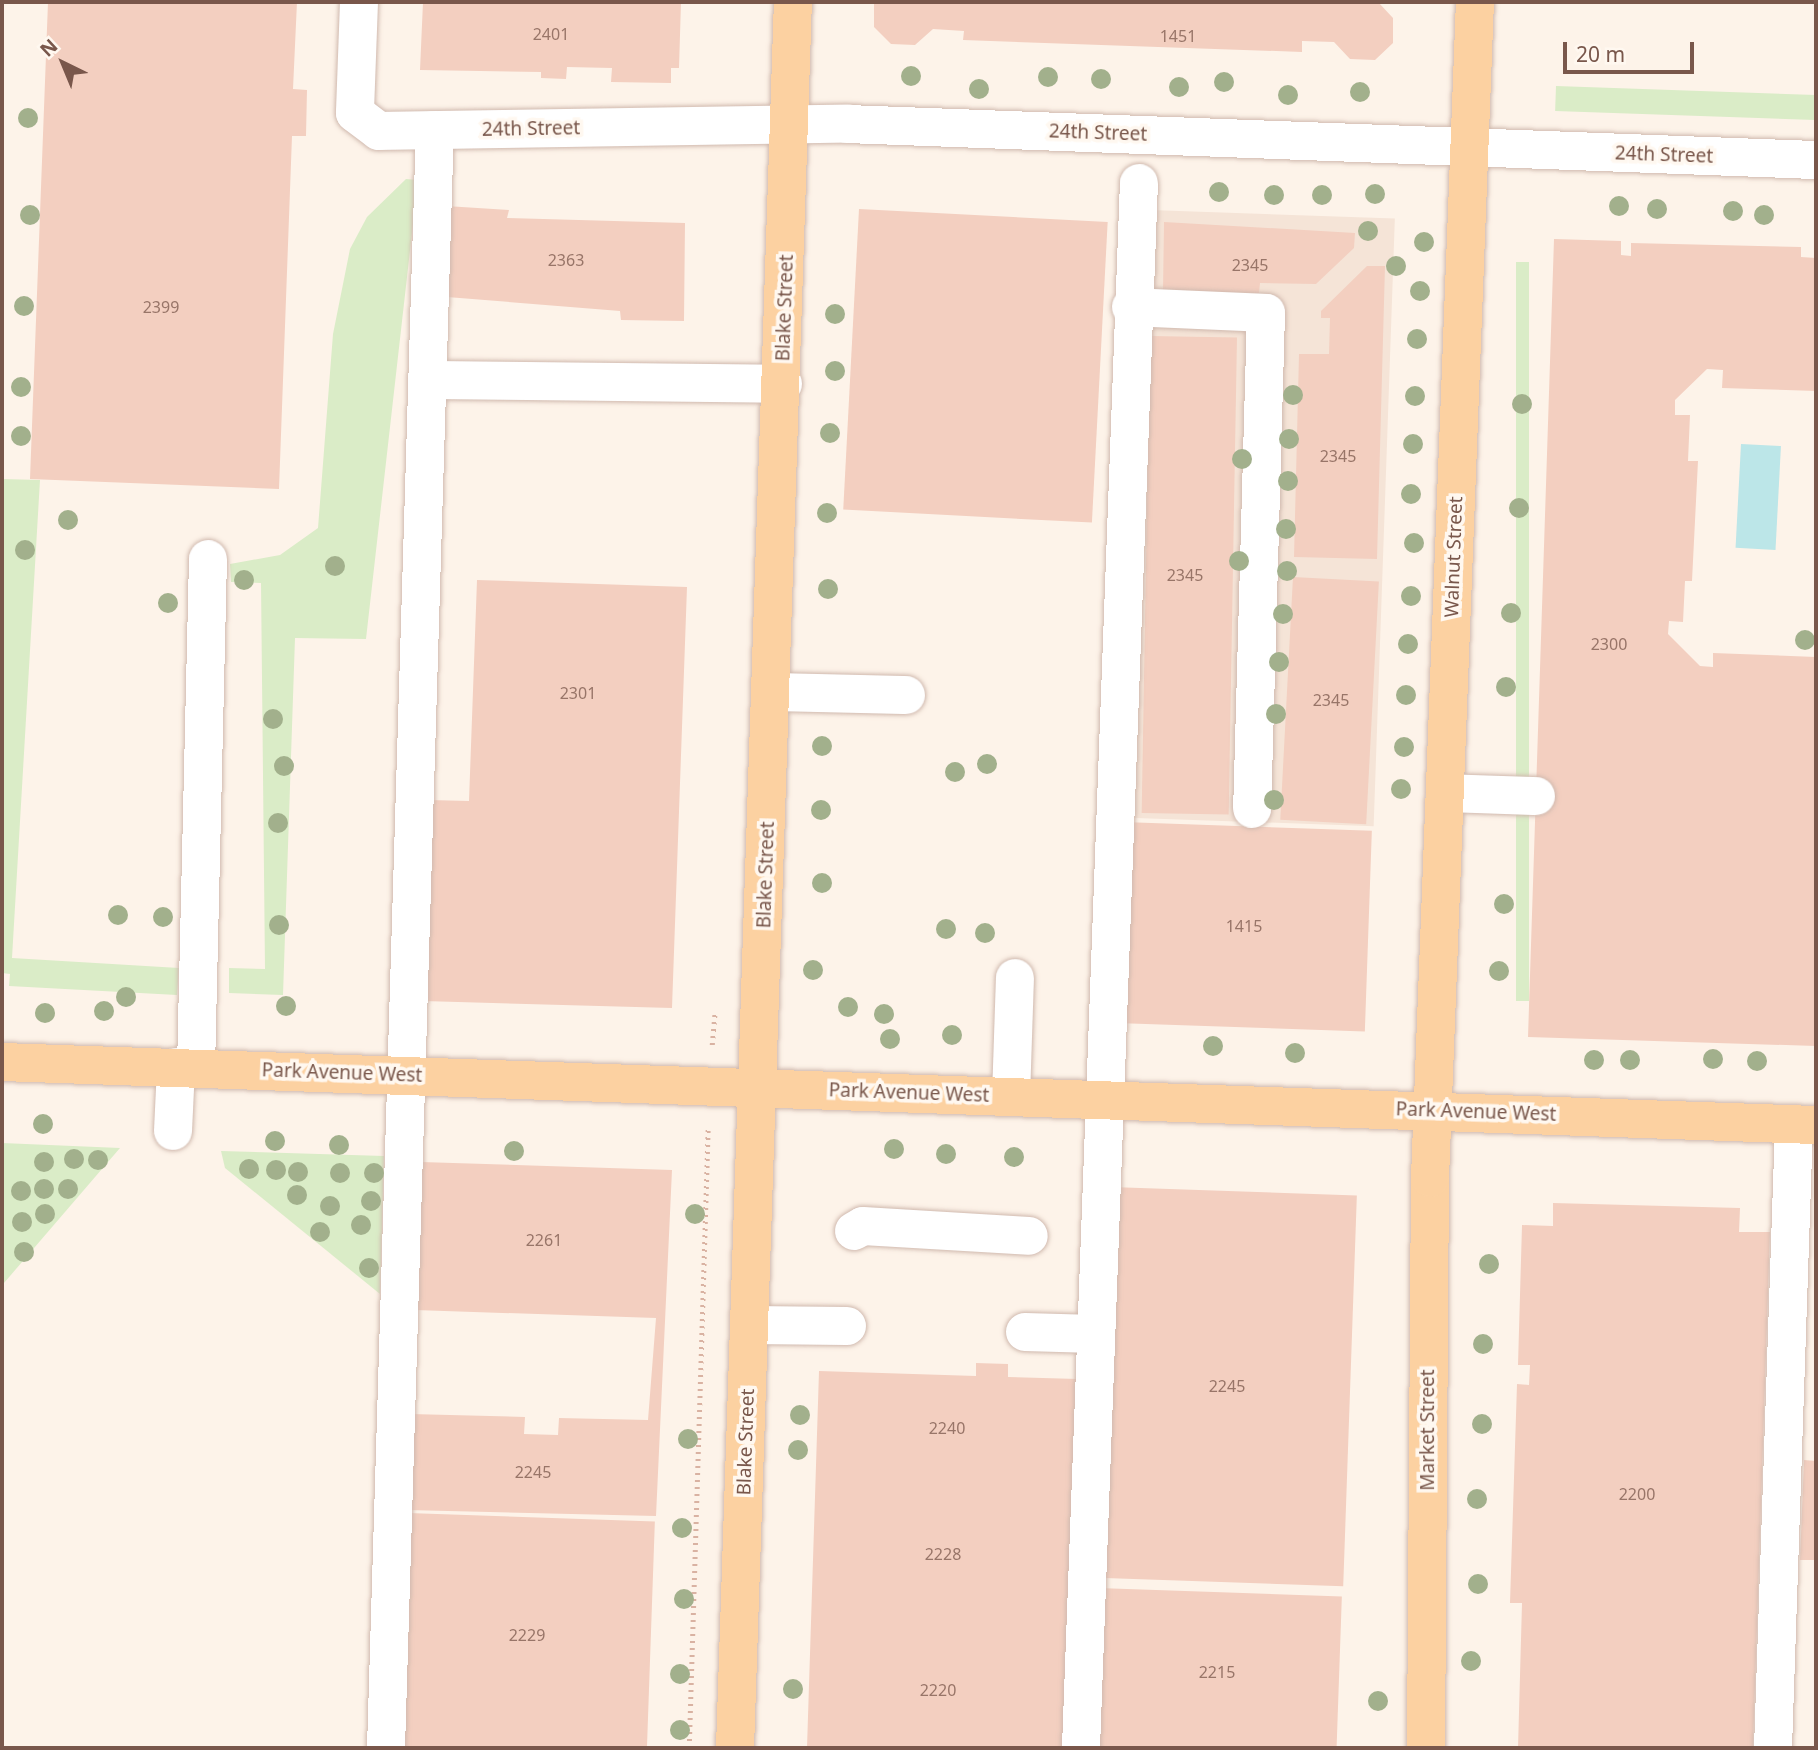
<!DOCTYPE html>
<style>
body{margin:0}
#map{position:relative;width:1818px;height:1750px;overflow:hidden;background:#fdf3e9;font-family:"Noto Sans",sans-serif}
div>[style]{position:absolute}
[style*='--x']{left:calc(var(--x)*1px);top:calc(var(--y)*1px);width:calc(var(--w)*1px);rotate:calc(var(--a)*1deg)}
.residential>*{inset:0;background:#f5e4d7;transform-origin:0 0}
.green>*{inset:0;background:#daecc7;transform-origin:0 0}
.water>*{inset:0;background:#bce6e8;transform-origin:0 0}
.building>*{inset:0;background:#f3cfc0;transform-origin:0 0}
.path>*{height:4.5px;margin-top:-2.25px;transform-origin:0;background:repeating-linear-gradient(90deg,#d9b2a2 0 2px,transparent 0 7px)}
.roads{filter:drop-shadow(0 0 2px #d0b9ae) drop-shadow(0 0 2px #d0b9ae)}
.minor>*{height:38px;margin:-19px;padding:0 19px;transform-origin:19px;border-radius:19px;background:#fff}
.major>*{height:38px;margin:-19px;padding:0 19px;transform-origin:19px;border-radius:19px;background:#fcd1a1}
.trees>*{width:20px;height:20px;margin:-10px;border-radius:50%;background:#a2b08c}
span{translate:-50% -50%;white-space:nowrap;text-align:center;line-height:1.15;-webkit-text-stroke:7px #fff8f0;paint-order:stroke}
.number-label{font-size:16px;color:#987568}
.number-label span{-webkit-text-stroke-width:0}
.street-label{font-size:19px;color:#79574b}
.frame{position:absolute;inset:0;border:4px solid #79574b;pointer-events:none}
.north{position:absolute;left:28px;top:28px;width:70px;height:70px;-webkit-text-stroke:5px #fff8f0;paint-order:stroke;rotate:317deg;font-size:19px;font-weight:700;line-height:28px;text-align:center;color:#79574b}
.north::after{content:'';display:block;margin:auto;width:24px;height:32px;background:#79574b;clip-path:polygon(50% 0,100% 100%,50% 72%,0 100%)}
.scale{position:absolute;left:1563px;top:42px;width:131px;height:32px;box-sizing:border-box;border:4px solid #79574b;border-top:0;padding-left:9px;font-size:21px;line-height:24px;white-space:nowrap;color:#79574b;-webkit-text-stroke:5px #fff8f0;paint-order:stroke}
</style>
<div id="map">
<div class="residential">
<div style="left:1150px;top:210px;width:245px;height:608px;rotate:2deg"></div>
</div>
<div class="green">
<div style="left:1556px;top:86px;width:260px;height:25px;rotate:2deg"></div>
<div style="clip-path:polygon(406px 179px,418px 180px,366px 639px,295px 638px,283px 995px,229px 993px,229px 968px,265px 969px,261px 583px,231px 582px,230px 564px,280px 555px,318px 528px,333px 334px,350px 249px,367px 217px)"></div>
<div style="left:1516px;top:262px;width:13px;height:739px"></div>
<div style="clip-path:polygon(2px 479px,40px 480px,12px 958px,179px 968px,177px 995px,9px 986px,10px 974px,2px 973px)"></div>
<div style="clip-path:polygon(2px 1143px,120px 1148px,4px 1283px,2px 1341px)"></div>
<div style="clip-path:polygon(221px 1151px,384px 1156px,380px 1294px,225px 1168px)"></div>
</div>
<div class="water">
<div style="left:1741px;top:444px;width:40px;height:104px;rotate:3deg"></div>
</div>
<div class="building">
<div style="clip-path:polygon(48px 2px,297px 2px,293px 89px,307px 90px,306px 136px,292px 136px,279px 489px,30px 479px)"></div>
<div style="clip-path:polygon(423px 2px,681px 2px,679px 68px,671px 68px,671px 83px,611px 82px,612px 68px,567px 67px,566px 79px,541px 78px,541px 72px,420px 70px)"></div>
<div style="clip-path:polygon(874px 2px,1378px 2px,1393px 18px,1393px 43px,1375px 60px,1350px 59px,1334px 42px,1302px 41px,1302px 52px,963px 40px,964px 31px,933px 29px,915px 45px,891px 44px,874px 27px)"></div>
<div style="clip-path:polygon(446px 206px,509px 210px,507px 218px,685px 223px,684px 321px,621px 320px,620px 311px,447px 297px)"></div>
<div style="left:859px;top:209px;width:249px;height:301px;rotate:3deg"></div>
<div style="clip-path:polygon(1164px 222px,1355px 233px,1354px 248px,1316px 284px,1260px 283px,1259px 293px,1163px 291px)"></div>
<div style="clip-path:polygon(1554px 239px,1621px 241px,1621px 255px,1631px 256px,1631px 243px,1801px 247px,1801px 257px,1816px 258px,1816px 391px,1722px 388px,1723px 370px,1707px 369px,1675px 400px,1675px 415px,1690px 415px,1688px 461px,1698px 461px,1692px 581px,1685px 581px,1683px 622px,1669px 621px,1668px 634px,1700px 666px,1713px 667px,1713px 653px,1816px 657px,1816px 1046px,1528px 1037px)"></div>
<div style="clip-path:polygon(1367px 266px,1385px 266px,1377px 559px,1294px 557px,1299px 354px,1329px 354px,1330px 318px,1321px 318px,1321px 311px)"></div>
<div style="left:1150px;top:336px;width:87px;height:477px;rotate:1deg"></div>
<div style="left:1293px;top:577px;width:86px;height:243px;rotate:3deg"></div>
<div style="clip-path:polygon(477px 580px,687px 587px,672px 1008px,423px 1001px,429px 800px,469px 801px)"></div>
<div style="left:1123px;top:822px;width:249px;height:201px;rotate:2deg"></div>
<div style="clip-path:polygon(421px 1162px,672px 1170px,656px 1516px,407px 1510px,410px 1414px,525px 1417px,524px 1434px,558px 1435px,559px 1418px,648px 1420px,656px 1318px,415px 1310px)"></div>
<div style="left:1111px;top:1187px;width:246px;height:391px;rotate:2deg"></div>
<div style="clip-path:polygon(1553px 1203px,1740px 1208px,1739px 1232px,1770px 1232px,1753px 1748px,1518px 1748px,1522px 1603px,1510px 1603px,1517px 1384px,1529px 1385px,1530px 1365px,1518px 1365px,1522px 1225px,1553px 1226px)"></div>
<div style="clip-path:polygon(976px 1363px,1008px 1364px,1008px 1377px,1078px 1379px,1066px 1748px,807px 1748px,819px 1371px,976px 1376px)"></div>
<div style="clip-path:polygon(1804px 1460px,1816px 1461px,1816px 1560px,1800px 1560px)"></div>
<div style="left:408px;top:1513px;width:247px;height:235px;rotate:2deg"></div>
<div style="left:1098px;top:1588px;width:244px;height:160px;rotate:2deg"></div>
</div>
<div class="path">
<div style="--x:712;--y:1045;--w:33;--a:-85"></div>
<div style="--x:689;--y:1748;--w:621;--a:-88.25"></div>
</div>
<div class="roads">
<div class="minor">
<div style="--x:359;--y:2;--w:111;--a:92.1"></div>
<div style="--x:355;--y:113;--w:30;--a:37"></div>
<div style="--x:379;--y:131;--w:468;--a:-0.9"></div>
<div style="--x:847;--y:124;--w:970;--a:2.13"></div>
<div style="--x:1131;--y:307;--w:135;--a:2.5"></div>
<div style="--x:1266;--y:313;--w:496;--a:91.6"></div>
<div style="--x:430;--y:380;--w:353;--a:0.6"></div>
<div style="--x:772;--y:692;--w:134;--a:1.3"></div>
<div style="--x:1445;--y:793;--w:91;--a:1.9"></div>
<div style="--x:196;--y:1068;--w:509;--a:-88.65"></div>
<div style="--x:1011;--y:1097;--w:119;--a:-88.1"></div>
<div style="--x:173;--y:1131;--w:64;--a:-87.3"></div>
<div style="--x:854;--y:1231;--w:10;--a:-29"></div>
<div style="--x:863;--y:1226;--w:166;--a:3.4"></div>
<div style="--x:750;--y:1325;--w:97;--a:0.6"></div>
<div style="--x:1025;--y:1332;--w:70;--a:1.6"></div>
<div style="--x:386;--y:1748;--w:1619;--a:-88.27"></div>
<div style="--x:1081;--y:1748;--w:1566;--a:-87.88"></div>
<div style="--x:1773;--y:1748;--w:624;--a:-88.07"></div>
</div>
<div class="major">
<div style="--x:2;--y:1062;--w:1815;--a:1.99"></div>
<div style="--x:735;--y:1748;--w:1747;--a:-88.1"></div>
<div style="--x:1426;--y:1748;--w:570;--a:-89.6"></div>
<div style="--x:1430;--y:1178;--w:1177;--a:-87.81"></div>
</div>
</div>
<div class="trees">
<div style="left:911px;top:76px"></div>
<div style="left:1048px;top:77px"></div>
<div style="left:1101px;top:79px"></div>
<div style="left:1224px;top:82px"></div>
<div style="left:1179px;top:87px"></div>
<div style="left:979px;top:89px"></div>
<div style="left:1360px;top:92px"></div>
<div style="left:1288px;top:95px"></div>
<div style="left:28px;top:118px"></div>
<div style="left:1219px;top:192px"></div>
<div style="left:1375px;top:194px"></div>
<div style="left:1274px;top:195px"></div>
<div style="left:1322px;top:195px"></div>
<div style="left:1619px;top:206px"></div>
<div style="left:1657px;top:209px"></div>
<div style="left:1733px;top:211px"></div>
<div style="left:30px;top:215px"></div>
<div style="left:1764px;top:215px"></div>
<div style="left:1368px;top:231px"></div>
<div style="left:1424px;top:242px"></div>
<div style="left:1396px;top:266px"></div>
<div style="left:1420px;top:291px"></div>
<div style="left:24px;top:306px"></div>
<div style="left:835px;top:314px"></div>
<div style="left:1417px;top:339px"></div>
<div style="left:835px;top:371px"></div>
<div style="left:21px;top:387px"></div>
<div style="left:1293px;top:395px"></div>
<div style="left:1415px;top:396px"></div>
<div style="left:1522px;top:404px"></div>
<div style="left:830px;top:433px"></div>
<div style="left:21px;top:436px"></div>
<div style="left:1289px;top:439px"></div>
<div style="left:1413px;top:444px"></div>
<div style="left:1242px;top:459px"></div>
<div style="left:1288px;top:481px"></div>
<div style="left:1411px;top:494px"></div>
<div style="left:1519px;top:508px"></div>
<div style="left:827px;top:513px"></div>
<div style="left:68px;top:520px"></div>
<div style="left:1286px;top:529px"></div>
<div style="left:1414px;top:543px"></div>
<div style="left:25px;top:550px"></div>
<div style="left:1239px;top:561px"></div>
<div style="left:335px;top:566px"></div>
<div style="left:1287px;top:571px"></div>
<div style="left:244px;top:580px"></div>
<div style="left:828px;top:589px"></div>
<div style="left:1411px;top:596px"></div>
<div style="left:168px;top:603px"></div>
<div style="left:1511px;top:613px"></div>
<div style="left:1283px;top:614px"></div>
<div style="left:1805px;top:640px"></div>
<div style="left:1408px;top:644px"></div>
<div style="left:1279px;top:662px"></div>
<div style="left:1506px;top:687px"></div>
<div style="left:1406px;top:695px"></div>
<div style="left:1276px;top:714px"></div>
<div style="left:273px;top:719px"></div>
<div style="left:822px;top:746px"></div>
<div style="left:1404px;top:747px"></div>
<div style="left:987px;top:764px"></div>
<div style="left:284px;top:766px"></div>
<div style="left:955px;top:772px"></div>
<div style="left:1401px;top:789px"></div>
<div style="left:1274px;top:800px"></div>
<div style="left:821px;top:810px"></div>
<div style="left:278px;top:823px"></div>
<div style="left:822px;top:883px"></div>
<div style="left:1504px;top:904px"></div>
<div style="left:118px;top:915px"></div>
<div style="left:163px;top:917px"></div>
<div style="left:279px;top:925px"></div>
<div style="left:946px;top:929px"></div>
<div style="left:985px;top:933px"></div>
<div style="left:813px;top:970px"></div>
<div style="left:1499px;top:971px"></div>
<div style="left:126px;top:997px"></div>
<div style="left:286px;top:1006px"></div>
<div style="left:848px;top:1007px"></div>
<div style="left:104px;top:1011px"></div>
<div style="left:45px;top:1013px"></div>
<div style="left:884px;top:1014px"></div>
<div style="left:952px;top:1035px"></div>
<div style="left:890px;top:1039px"></div>
<div style="left:1213px;top:1046px"></div>
<div style="left:1295px;top:1053px"></div>
<div style="left:1713px;top:1059px"></div>
<div style="left:1594px;top:1060px"></div>
<div style="left:1630px;top:1060px"></div>
<div style="left:1757px;top:1061px"></div>
<div style="left:43px;top:1124px"></div>
<div style="left:275px;top:1141px"></div>
<div style="left:339px;top:1145px"></div>
<div style="left:894px;top:1149px"></div>
<div style="left:514px;top:1151px"></div>
<div style="left:946px;top:1154px"></div>
<div style="left:1014px;top:1157px"></div>
<div style="left:74px;top:1159px"></div>
<div style="left:98px;top:1160px"></div>
<div style="left:44px;top:1162px"></div>
<div style="left:249px;top:1169px"></div>
<div style="left:276px;top:1170px"></div>
<div style="left:298px;top:1172px"></div>
<div style="left:340px;top:1173px"></div>
<div style="left:374px;top:1173px"></div>
<div style="left:44px;top:1189px"></div>
<div style="left:68px;top:1189px"></div>
<div style="left:21px;top:1191px"></div>
<div style="left:297px;top:1195px"></div>
<div style="left:371px;top:1201px"></div>
<div style="left:330px;top:1206px"></div>
<div style="left:45px;top:1214px"></div>
<div style="left:695px;top:1214px"></div>
<div style="left:22px;top:1222px"></div>
<div style="left:361px;top:1225px"></div>
<div style="left:320px;top:1232px"></div>
<div style="left:24px;top:1252px"></div>
<div style="left:1489px;top:1264px"></div>
<div style="left:369px;top:1268px"></div>
<div style="left:1483px;top:1344px"></div>
<div style="left:800px;top:1415px"></div>
<div style="left:1482px;top:1424px"></div>
<div style="left:688px;top:1439px"></div>
<div style="left:798px;top:1450px"></div>
<div style="left:1477px;top:1499px"></div>
<div style="left:682px;top:1528px"></div>
<div style="left:1478px;top:1584px"></div>
<div style="left:684px;top:1599px"></div>
<div style="left:1471px;top:1661px"></div>
<div style="left:680px;top:1674px"></div>
<div style="left:793px;top:1689px"></div>
<div style="left:1378px;top:1701px"></div>
<div style="left:680px;top:1730px"></div>
</div>
<div class="number-label">
<span style="left:551px;top:34px">2401</span>
<span style="left:1178px;top:36px">1451</span>
<span style="left:566px;top:260px">2363</span>
<span style="left:1250px;top:265px">2345</span>
<span style="left:161px;top:307px">2399</span>
<span style="left:1338px;top:456px">2345</span>
<span style="left:1185px;top:575px">2345</span>
<span style="left:1609px;top:644px">2300</span>
<span style="left:578px;top:693px">2301</span>
<span style="left:1331px;top:700px">2345</span>
<span style="left:1244px;top:926px">1415</span>
<span style="left:544px;top:1240px">2261</span>
<span style="left:1227px;top:1386px">2245</span>
<span style="left:947px;top:1428px">2240</span>
<span style="left:533px;top:1472px">2245</span>
<span style="left:1637px;top:1494px">2200</span>
<span style="left:943px;top:1554px">2228</span>
<span style="left:527px;top:1635px">2229</span>
<span style="left:1217px;top:1672px">2215</span>
<span style="left:938px;top:1690px">2220</span>
</div>
<div class="street-label">
<span style="left:531px;top:129px;rotate:-1deg">24th Street</span>
<span style="left:1098px;top:133px;rotate:2deg">24th Street</span>
<span style="left:1664px;top:155px;rotate:2deg">24th Street</span>
<span style="left:785px;top:308px;rotate:-88deg">Blake Street</span>
<span style="left:1454px;top:557px;rotate:-88deg">Walnut Street</span>
<span style="left:766px;top:875px;rotate:-88deg">Blake Street</span>
<span style="left:342px;top:1073px;rotate:2deg">Park Avenue West</span>
<span style="left:909px;top:1093px;rotate:2deg">Park Avenue West</span>
<span style="left:1476px;top:1112px;rotate:2deg">Park Avenue West</span>
<span style="left:1428px;top:1430px;rotate:-90deg">Market Street</span>
<span style="left:746px;top:1442px;rotate:-88deg">Blake Street</span>
</div>
<div class="frame"></div>
<div class="north">N</div>
<div class="scale">20 m</div>
</div>
